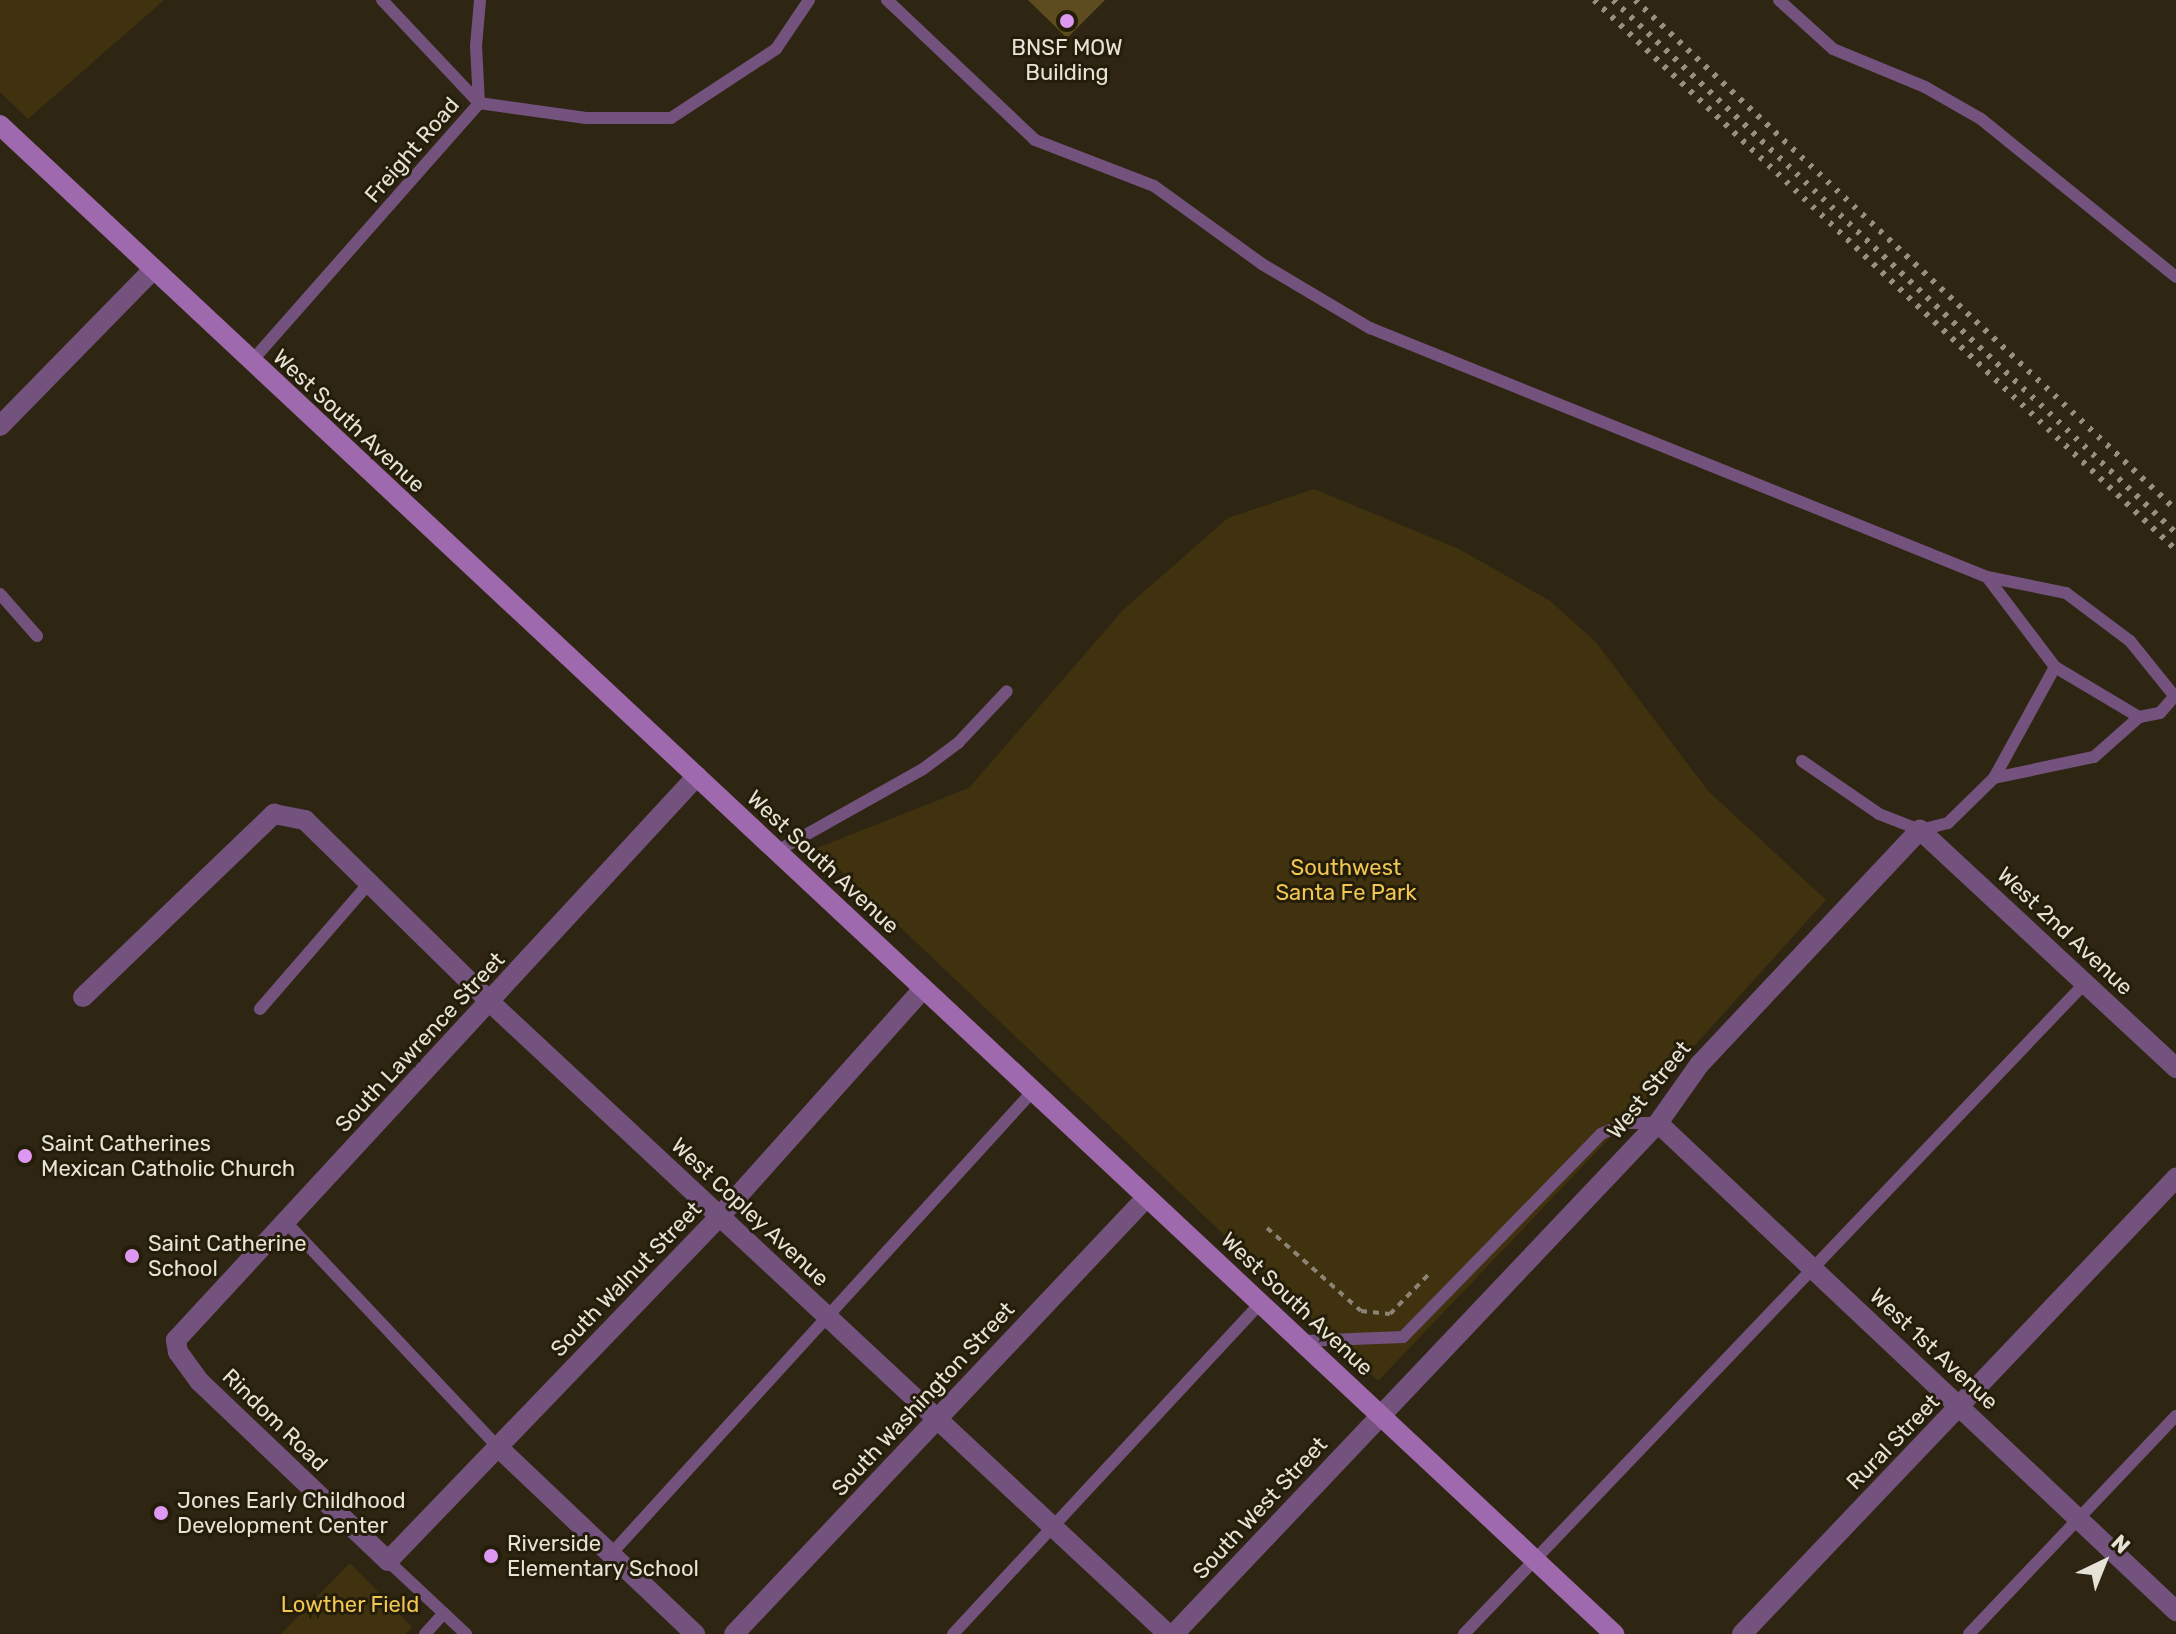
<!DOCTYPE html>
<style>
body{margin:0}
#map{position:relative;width:2176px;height:1634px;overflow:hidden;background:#2e2612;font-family:Rubik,sans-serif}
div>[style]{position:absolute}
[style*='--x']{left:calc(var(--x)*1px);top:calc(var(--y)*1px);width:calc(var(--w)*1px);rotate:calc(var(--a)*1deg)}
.green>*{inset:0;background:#40320f}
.building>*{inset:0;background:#5d4c1f}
.path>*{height:4px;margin-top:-2px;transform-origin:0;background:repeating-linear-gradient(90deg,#8b8474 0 6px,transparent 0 12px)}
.service>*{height:12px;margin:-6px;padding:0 6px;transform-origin:6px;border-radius:6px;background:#73527d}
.minor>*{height:20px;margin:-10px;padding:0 10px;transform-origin:10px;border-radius:10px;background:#73527d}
.secondary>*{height:20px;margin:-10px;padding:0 10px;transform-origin:10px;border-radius:10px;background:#9f69ad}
.rail>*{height:6px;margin-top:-3px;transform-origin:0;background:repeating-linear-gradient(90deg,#969081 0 4px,transparent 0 12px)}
.dots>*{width:22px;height:22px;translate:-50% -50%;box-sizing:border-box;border:4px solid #241d09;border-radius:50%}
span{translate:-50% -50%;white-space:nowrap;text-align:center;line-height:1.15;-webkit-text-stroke:6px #241d09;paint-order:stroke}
.poi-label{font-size:22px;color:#e7e2d6}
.left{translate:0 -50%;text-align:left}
.street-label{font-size:22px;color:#e7e2d6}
.park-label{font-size:22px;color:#f1c651}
.north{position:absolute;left:2064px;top:1522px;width:80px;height:80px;-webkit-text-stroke:6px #241d09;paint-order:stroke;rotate:43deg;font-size:22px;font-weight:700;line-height:32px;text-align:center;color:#e7e2d6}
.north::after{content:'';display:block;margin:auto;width:28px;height:36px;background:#e7e2d6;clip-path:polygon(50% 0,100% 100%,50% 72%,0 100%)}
</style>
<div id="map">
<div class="green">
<div style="clip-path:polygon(0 0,164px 0,28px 119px,0 92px)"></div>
<div style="clip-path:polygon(1314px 489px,1459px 549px,1550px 601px,1595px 641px,1708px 791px,1826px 900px,1639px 1107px,1378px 1381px,817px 848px,969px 788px,1123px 610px,1228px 518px)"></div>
<div style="clip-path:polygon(350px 1563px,412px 1627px,405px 1634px,281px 1634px)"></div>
</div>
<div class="building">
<div style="clip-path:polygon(1028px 0,1105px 0,1067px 38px)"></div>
</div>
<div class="path">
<div style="--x:1267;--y:1228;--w:125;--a:41.4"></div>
<div style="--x:1361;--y:1311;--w:29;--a:6"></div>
<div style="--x:1390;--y:1314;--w:57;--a:-45.7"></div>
</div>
<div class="service">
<div style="--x:382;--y:0;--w:141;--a:46.7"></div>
<div style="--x:887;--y:0;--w:204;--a:43.4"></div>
<div style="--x:1035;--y:140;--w:128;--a:21.1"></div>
<div style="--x:1154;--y:186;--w:133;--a:35.8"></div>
<div style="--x:1262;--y:264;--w:126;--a:30.7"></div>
<div style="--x:1370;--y:328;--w:665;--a:21.98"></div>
<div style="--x:1987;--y:577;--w:81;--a:11.4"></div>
<div style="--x:2066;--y:593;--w:80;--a:36.9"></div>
<div style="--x:2130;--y:641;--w:73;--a:51.1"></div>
<div style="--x:1779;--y:0;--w:73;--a:42.2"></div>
<div style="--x:1833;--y:49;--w:100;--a:22.4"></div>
<div style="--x:1925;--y:87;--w:64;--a:29.7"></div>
<div style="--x:1981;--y:119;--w:251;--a:39"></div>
<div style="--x:479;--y:103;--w:108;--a:8"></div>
<div style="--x:586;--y:118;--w:85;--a:0"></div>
<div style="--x:671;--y:118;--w:126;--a:-33.3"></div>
<div style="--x:776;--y:49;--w:59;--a:-56"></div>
<div style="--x:479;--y:103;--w:57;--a:-93"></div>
<div style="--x:476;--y:46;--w:46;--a:-85"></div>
<div style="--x:251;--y:362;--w:345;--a:-48.6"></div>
<div style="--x:1987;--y:577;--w:113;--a:52.9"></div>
<div style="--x:2055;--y:667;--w:98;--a:30.8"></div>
<div style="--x:0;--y:594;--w:56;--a:48.6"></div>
<div style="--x:1802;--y:761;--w:93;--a:34.5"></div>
<div style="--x:1879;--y:814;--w:44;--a:21.3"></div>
<div style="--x:1920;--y:830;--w:29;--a:-14"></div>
<div style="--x:1948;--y:823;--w:64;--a:-44.4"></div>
<div style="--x:1994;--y:778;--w:127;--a:-61.2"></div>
<div style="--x:1994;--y:778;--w:102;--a:-11.9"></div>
<div style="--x:2094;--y:757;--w:60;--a:-41.6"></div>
<div style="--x:2139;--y:717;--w:21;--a:-11"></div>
<div style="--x:2160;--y:713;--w:21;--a:-49"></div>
<div style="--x:777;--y:851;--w:167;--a:-29.3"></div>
<div style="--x:923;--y:769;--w:44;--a:-36.6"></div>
<div style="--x:958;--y:743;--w:71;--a:-46.7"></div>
<div style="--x:260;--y:1009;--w:168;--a:-49.1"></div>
<div style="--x:284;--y:1220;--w:312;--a:46.7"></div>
<div style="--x:1303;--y:1341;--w:100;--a:-2.3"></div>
<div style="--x:1403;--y:1337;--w:284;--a:-45.7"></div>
<div style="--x:1601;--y:1134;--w:27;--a:-24"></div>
<div style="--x:1626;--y:1123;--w:32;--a:0"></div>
<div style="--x:611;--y:1554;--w:628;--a:-47.65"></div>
<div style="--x:388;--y:1561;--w:107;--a:43.1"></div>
<div style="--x:425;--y:1634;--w:28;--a:-48"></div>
<div style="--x:953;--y:1634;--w:452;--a:-47.1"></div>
<div style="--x:1464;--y:1634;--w:900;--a:-46.35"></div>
<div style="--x:1969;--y:1634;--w:301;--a:-46.5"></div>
</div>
<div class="minor">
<div style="--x:0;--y:426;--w:219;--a:-45.6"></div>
<div style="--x:697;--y:776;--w:768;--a:132.73"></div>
<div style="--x:176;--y:1340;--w:12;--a:81"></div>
<div style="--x:178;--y:1352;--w:36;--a:54"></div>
<div style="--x:199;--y:1381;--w:261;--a:43.6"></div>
<div style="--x:388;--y:1561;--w:479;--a:-46.1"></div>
<div style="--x:720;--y:1216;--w:305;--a:-48.2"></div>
<div style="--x:83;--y:997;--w:265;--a:-43.8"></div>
<div style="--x:274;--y:814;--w:32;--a:11"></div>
<div style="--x:305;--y:820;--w:261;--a:44.5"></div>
<div style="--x:491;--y:1003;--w:925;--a:42.99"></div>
<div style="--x:1658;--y:1123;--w:712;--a:43.29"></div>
<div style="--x:498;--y:1447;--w:272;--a:43.5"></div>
<div style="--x:734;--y:1634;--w:601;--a:-46.62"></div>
<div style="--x:1174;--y:1634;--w:704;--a:-46.55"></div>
<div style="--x:1658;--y:1123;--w:71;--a:-54.7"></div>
<div style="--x:1699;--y:1065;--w:323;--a:-46.8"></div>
<div style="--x:1920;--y:830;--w:350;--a:42.9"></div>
<div style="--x:1742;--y:1634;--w:630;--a:-46.42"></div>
</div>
<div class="secondary">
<div style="--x:0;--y:125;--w:2210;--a:43.07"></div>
</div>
<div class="rail">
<div style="--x:1594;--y:0;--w:801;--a:43.38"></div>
<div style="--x:1613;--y:0;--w:775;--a:43.43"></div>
<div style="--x:1635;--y:0;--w:743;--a:43.31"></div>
</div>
<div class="dots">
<div style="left:1067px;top:21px;background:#df98f2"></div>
<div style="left:25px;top:1156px;background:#df98f2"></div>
<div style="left:132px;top:1256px;background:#df98f2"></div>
<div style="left:161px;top:1513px;background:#df98f2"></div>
<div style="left:491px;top:1556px;background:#df98f2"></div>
</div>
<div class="poi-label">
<span style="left:1067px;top:60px">BNSF MOW<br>Building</span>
<span class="left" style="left:41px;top:1156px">Saint Catherines<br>Mexican Catholic Church</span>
<span class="left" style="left:148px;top:1256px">Saint Catherine<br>School</span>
<span class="left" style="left:177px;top:1513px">Jones Early Childhood<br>Development Center</span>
<span class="left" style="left:507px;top:1556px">Riverside<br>Elementary School</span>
</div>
<div class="street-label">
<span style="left:412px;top:150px;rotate:-49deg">Freight Road</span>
<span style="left:349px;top:421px;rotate:43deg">West South Avenue</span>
<span style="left:823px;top:862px;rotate:43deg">West South Avenue</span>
<span style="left:2065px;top:931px;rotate:43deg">West 2nd Avenue</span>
<span style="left:420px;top:1042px;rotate:-47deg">South Lawrence Street</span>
<span style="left:1649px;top:1090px;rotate:-51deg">West Street</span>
<span style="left:750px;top:1212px;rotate:43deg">West Copley Avenue</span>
<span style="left:626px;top:1279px;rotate:-46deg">South Walnut Street</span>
<span style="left:1297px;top:1304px;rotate:43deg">West South Avenue</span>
<span style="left:1934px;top:1349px;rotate:43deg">West 1st Avenue</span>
<span style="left:923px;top:1399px;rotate:-47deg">South Washington Street</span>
<span style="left:275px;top:1420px;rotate:44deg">Rindom Road</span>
<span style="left:1893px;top:1442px;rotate:-46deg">Rural Street</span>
<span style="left:1260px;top:1508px;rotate:-47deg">South West Street</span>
</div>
<div class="park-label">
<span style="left:1346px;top:880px">Southwest<br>Santa Fe Park</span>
<span style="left:350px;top:1605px">Lowther Field</span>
</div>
<div class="north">N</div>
</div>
